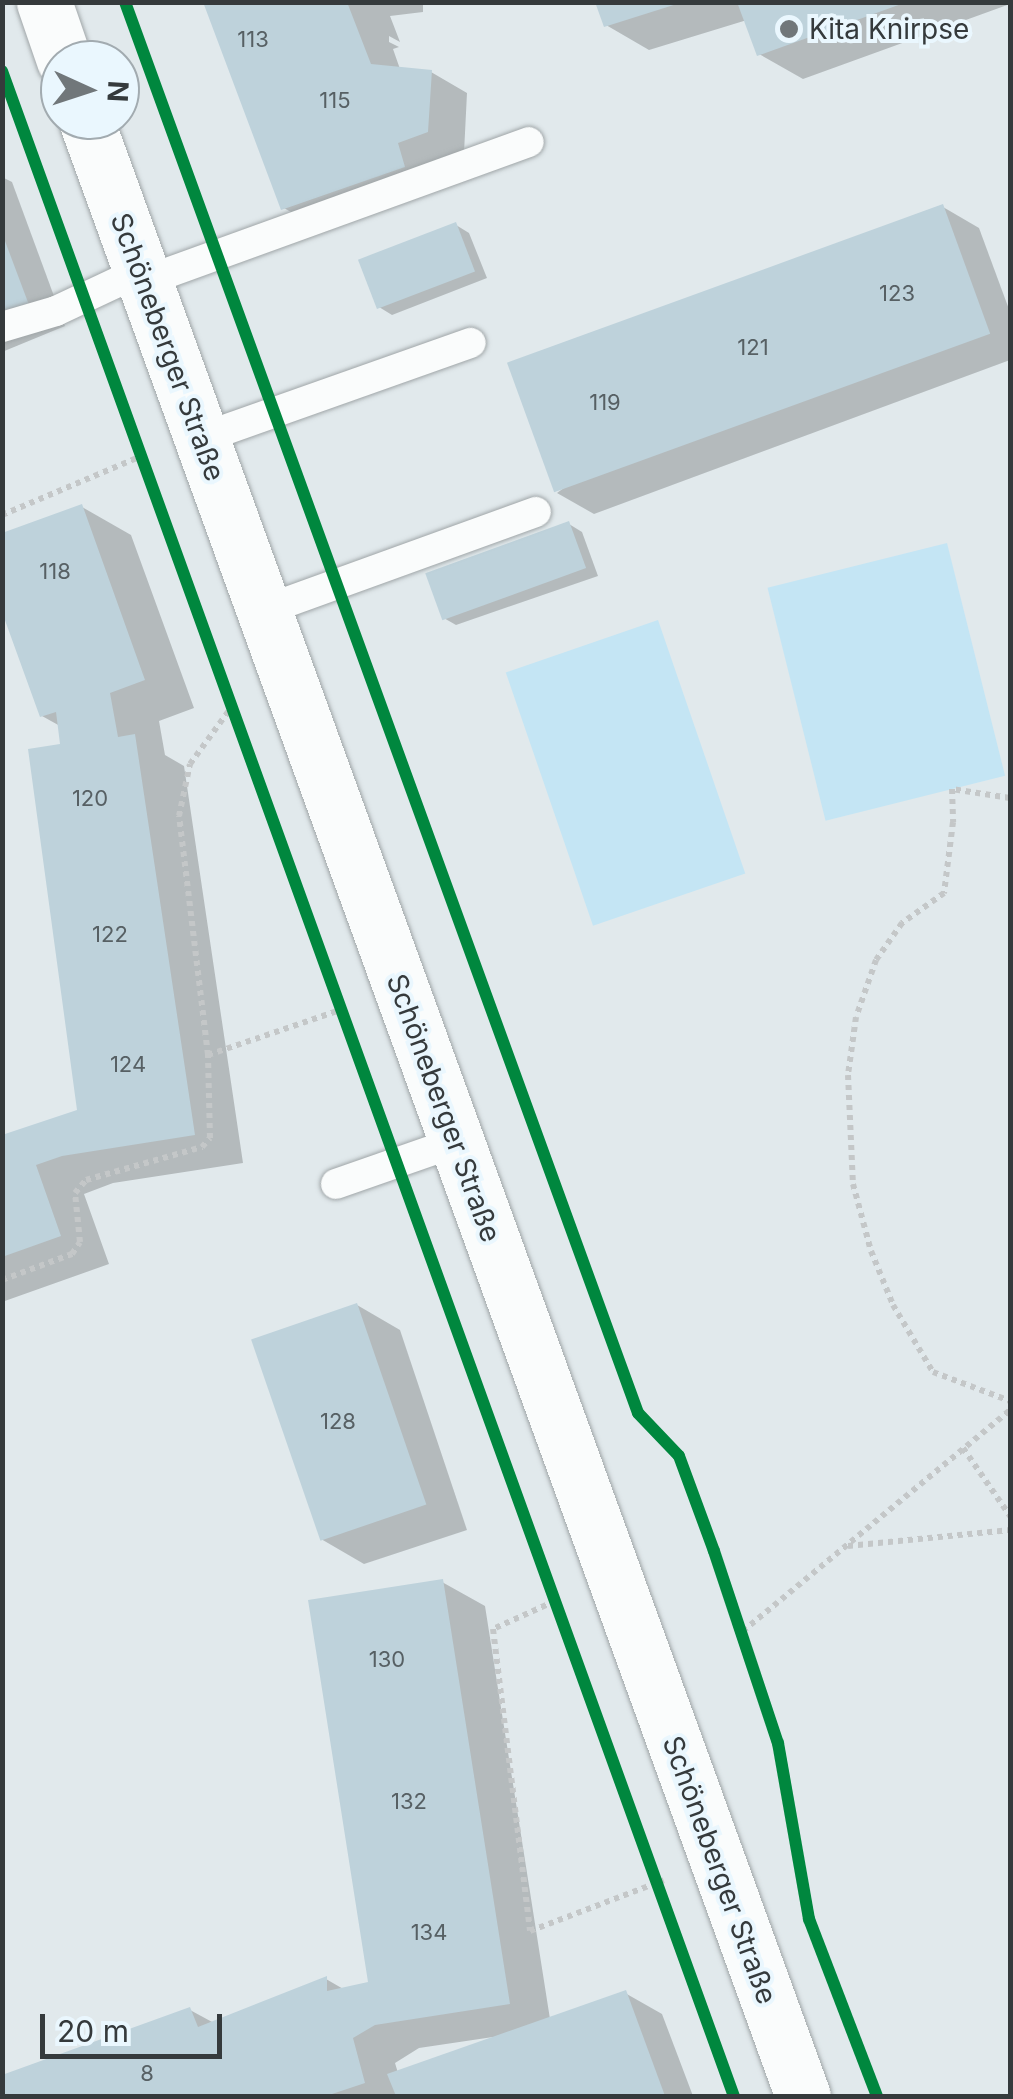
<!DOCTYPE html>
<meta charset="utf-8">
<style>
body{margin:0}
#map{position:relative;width:1013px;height:2099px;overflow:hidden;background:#e1e9ec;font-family:Inter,sans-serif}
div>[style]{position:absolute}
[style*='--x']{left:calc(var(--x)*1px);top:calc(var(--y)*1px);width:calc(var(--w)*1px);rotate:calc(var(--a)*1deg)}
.green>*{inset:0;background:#c4e5f4;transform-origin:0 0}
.shadow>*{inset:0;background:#0003}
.building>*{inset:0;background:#bed2db;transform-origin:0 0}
.path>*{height:6px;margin-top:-3px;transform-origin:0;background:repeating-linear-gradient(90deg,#c4c7c8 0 5px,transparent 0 10px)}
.roads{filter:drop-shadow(0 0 2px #a0a6a8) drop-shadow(0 0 2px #a0a6a8)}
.service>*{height:30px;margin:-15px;padding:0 15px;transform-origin:15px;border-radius:15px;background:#fafcfc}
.tertiary>*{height:55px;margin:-27.5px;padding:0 27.5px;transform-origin:27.5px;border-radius:27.5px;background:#fafcfc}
.cycleway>*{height:12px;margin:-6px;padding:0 6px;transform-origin:6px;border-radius:6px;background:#00873e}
.dots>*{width:28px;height:28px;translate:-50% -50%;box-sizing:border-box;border:5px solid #eaf7fe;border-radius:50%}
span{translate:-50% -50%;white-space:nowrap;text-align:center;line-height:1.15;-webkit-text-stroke:8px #eaf7fe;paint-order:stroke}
.number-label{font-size:22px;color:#576064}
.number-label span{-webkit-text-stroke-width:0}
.poi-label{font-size:28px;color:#353a3c}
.left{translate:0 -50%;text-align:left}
.street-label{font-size:28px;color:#353a3c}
.frame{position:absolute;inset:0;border:5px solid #353a3c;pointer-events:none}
.north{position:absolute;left:40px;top:40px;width:100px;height:100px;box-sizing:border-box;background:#eaf7fe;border:2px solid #a2abb0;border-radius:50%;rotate:93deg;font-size:28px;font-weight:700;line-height:40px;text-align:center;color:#353a3c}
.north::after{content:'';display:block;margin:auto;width:35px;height:45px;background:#71777a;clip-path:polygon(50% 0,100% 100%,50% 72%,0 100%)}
.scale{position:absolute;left:40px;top:2014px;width:182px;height:45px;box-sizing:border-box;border:5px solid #353a3c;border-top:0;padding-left:12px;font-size:30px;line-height:35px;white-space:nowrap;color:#353a3c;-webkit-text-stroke:8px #eaf7fe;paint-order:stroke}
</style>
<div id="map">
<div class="green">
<div style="left:947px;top:543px;width:240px;height:185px;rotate:76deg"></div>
<div style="left:658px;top:620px;width:268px;height:161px;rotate:71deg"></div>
</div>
<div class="shadow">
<div style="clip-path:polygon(206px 2px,423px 2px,423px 12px,390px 16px,400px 42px,389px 36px,389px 42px,399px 47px,393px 49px,400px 69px,431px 72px,467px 93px,464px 153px,320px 229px,284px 208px)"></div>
<div style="clip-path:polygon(598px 2px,1010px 2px,1010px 4px,803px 79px,759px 54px,747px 20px,649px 50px,606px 25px)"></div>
<div style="clip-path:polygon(2px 177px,12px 182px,65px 326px,2px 352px)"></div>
<div style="clip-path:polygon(943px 207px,979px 228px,1010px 312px,1010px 360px,594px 514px,557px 493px)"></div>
<div style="clip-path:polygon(456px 225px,469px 233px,487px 278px,392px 315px,379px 307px)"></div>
<div style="clip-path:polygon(82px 507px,131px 535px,194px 708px,159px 721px,165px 755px,184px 766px,243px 1163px,113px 1183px,84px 1194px,109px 1264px,2px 1302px,2px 1139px,80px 1111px,63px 746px,60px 726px,42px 716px,2px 604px,2px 528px,5px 535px)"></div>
<div style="clip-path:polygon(569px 524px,582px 532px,598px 576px,456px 625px,442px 617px)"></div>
<div style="clip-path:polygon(357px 1305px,400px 1330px,467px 1530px,364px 1564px,321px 1539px)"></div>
<div style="clip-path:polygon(evenodd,442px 1582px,485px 1606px,550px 2019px,625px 1993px,662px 2014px,693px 2096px,2px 2096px,2px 2078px,190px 2010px,214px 2023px,326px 1979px,345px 1990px,371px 1984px,442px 1582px,493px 2037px,493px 2039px,398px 2073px,395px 2063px,419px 2048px,493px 2037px)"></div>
</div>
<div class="building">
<div style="clip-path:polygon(203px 2px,347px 2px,371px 64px,432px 70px,428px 132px,398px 143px,405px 167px,281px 210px)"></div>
<div style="clip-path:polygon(595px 2px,680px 2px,680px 3px,604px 27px)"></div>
<div style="clip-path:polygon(737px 2px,904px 2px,904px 3px,757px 56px)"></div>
<div style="left:943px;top:204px;width:138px;height:464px;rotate:70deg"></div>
<div style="left:456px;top:222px;width:53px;height:105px;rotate:69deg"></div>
<div style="clip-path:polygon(2px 233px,29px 305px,2px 316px)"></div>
<div style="clip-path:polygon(82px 504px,145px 680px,110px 693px,118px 737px,135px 734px,195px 1135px,62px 1156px,36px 1165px,61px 1236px,2px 1257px,2px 1135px,77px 1110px,28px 749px,60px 744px,56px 712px,40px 717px,2px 612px,2px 533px)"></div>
<div style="left:569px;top:521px;width:50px;height:153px;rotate:70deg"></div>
<div style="left:357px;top:1303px;width:213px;height:112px;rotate:71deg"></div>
<div style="clip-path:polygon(443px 1579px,510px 2004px,375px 2025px,353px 2038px,365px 2083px,326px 2096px,2px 2096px,2px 2075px,190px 2007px,198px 2027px,327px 1976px,327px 1991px,368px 1982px,308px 1600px)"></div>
<div style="clip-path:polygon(626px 1990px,665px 2096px,396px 2096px,387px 2074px)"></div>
</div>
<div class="path">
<div style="--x:2;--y:515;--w:154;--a:-22.9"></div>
<div style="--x:1010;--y:798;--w:59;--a:-171.2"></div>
<div style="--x:952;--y:789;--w:33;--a:88"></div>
<div style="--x:953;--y:822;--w:72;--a:97.2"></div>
<div style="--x:944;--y:893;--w:52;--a:144.5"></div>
<div style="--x:902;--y:923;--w:45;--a:125.1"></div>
<div style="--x:876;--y:960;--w:60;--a:109.3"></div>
<div style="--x:856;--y:1017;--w:59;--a:97.9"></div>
<div style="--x:848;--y:1075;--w:109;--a:87.4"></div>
<div style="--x:853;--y:1184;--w:69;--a:75"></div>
<div style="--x:871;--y:1251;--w:58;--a:67.8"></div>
<div style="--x:893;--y:1305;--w:78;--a:59.2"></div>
<div style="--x:933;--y:1372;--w:82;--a:20.6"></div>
<div style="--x:208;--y:1055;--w:241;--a:-96.9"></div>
<div style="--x:179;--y:816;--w:53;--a:-78.1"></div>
<div style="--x:190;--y:764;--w:73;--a:-53.9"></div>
<div style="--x:2;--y:1280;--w:75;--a:-20.4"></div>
<div style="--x:72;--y:1254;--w:14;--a:-56"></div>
<div style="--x:80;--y:1242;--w:49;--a:-95.8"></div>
<div style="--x:75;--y:1193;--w:17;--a:-50"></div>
<div style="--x:86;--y:1180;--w:121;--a:-15.9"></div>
<div style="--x:202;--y:1147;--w:12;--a:-48"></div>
<div style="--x:210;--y:1138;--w:83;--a:-91.4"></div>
<div style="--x:208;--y:1055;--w:143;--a:-18.8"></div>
<div style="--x:963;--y:1448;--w:83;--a:55.3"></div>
<div style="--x:848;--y:1546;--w:163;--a:-5.6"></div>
<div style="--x:555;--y:1601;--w:68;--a:155.7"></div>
<div style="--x:493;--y:1629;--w:304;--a:83"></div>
<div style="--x:530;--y:1931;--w:143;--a:-20.8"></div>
<div style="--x:743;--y:1631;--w:347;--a:-39.6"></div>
</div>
<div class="roads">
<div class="service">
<div style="--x:145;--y:281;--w:408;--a:-19.9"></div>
<div style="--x:2;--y:327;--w:56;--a:-16.5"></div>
<div style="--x:56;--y:311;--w:94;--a:-25.2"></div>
<div style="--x:202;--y:438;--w:285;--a:-19.5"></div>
<div style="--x:265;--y:610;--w:288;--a:-19.9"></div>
<div style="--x:336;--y:1184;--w:127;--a:-19.3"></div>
</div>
<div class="tertiary">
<div style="--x:44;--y:2;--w:61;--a:71"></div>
<div style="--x:86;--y:120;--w:2102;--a:70.06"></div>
</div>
</div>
<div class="cycleway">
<div style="--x:125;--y:2;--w:1501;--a:70.02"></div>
<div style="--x:638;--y:1413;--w:59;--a:46.4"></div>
<div style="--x:679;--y:1456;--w:101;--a:69.8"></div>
<div style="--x:714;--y:1551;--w:202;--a:71.6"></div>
<div style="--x:778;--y:1743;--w:179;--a:80"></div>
<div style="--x:809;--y:1919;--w:190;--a:69"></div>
<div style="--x:2;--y:71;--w:2153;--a:70.13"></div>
</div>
<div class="dots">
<div style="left:789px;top:29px;background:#71777a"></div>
</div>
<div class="number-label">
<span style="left:253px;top:40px">113</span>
<span style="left:335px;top:101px">115</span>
<span style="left:897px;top:294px">123</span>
<span style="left:753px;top:348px">121</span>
<span style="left:605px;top:403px">119</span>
<span style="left:55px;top:572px">118</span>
<span style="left:90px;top:799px">120</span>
<span style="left:110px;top:935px">122</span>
<span style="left:128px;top:1065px">124</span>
<span style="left:338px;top:1422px">128</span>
<span style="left:387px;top:1660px">130</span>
<span style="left:409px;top:1802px">132</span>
<span style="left:429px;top:1933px">134</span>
<span style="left:147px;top:2074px">8</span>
</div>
<div class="poi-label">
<span class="left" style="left:809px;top:29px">Kita Knirpse</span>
</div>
<div class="street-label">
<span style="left:168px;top:347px;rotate:70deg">Schöneberger Straße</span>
<span style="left:444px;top:1108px;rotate:70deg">Schöneberger Straße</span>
<span style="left:720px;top:1870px;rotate:70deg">Schöneberger Straße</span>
</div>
<div class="frame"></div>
<div class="north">N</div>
<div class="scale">20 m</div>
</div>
